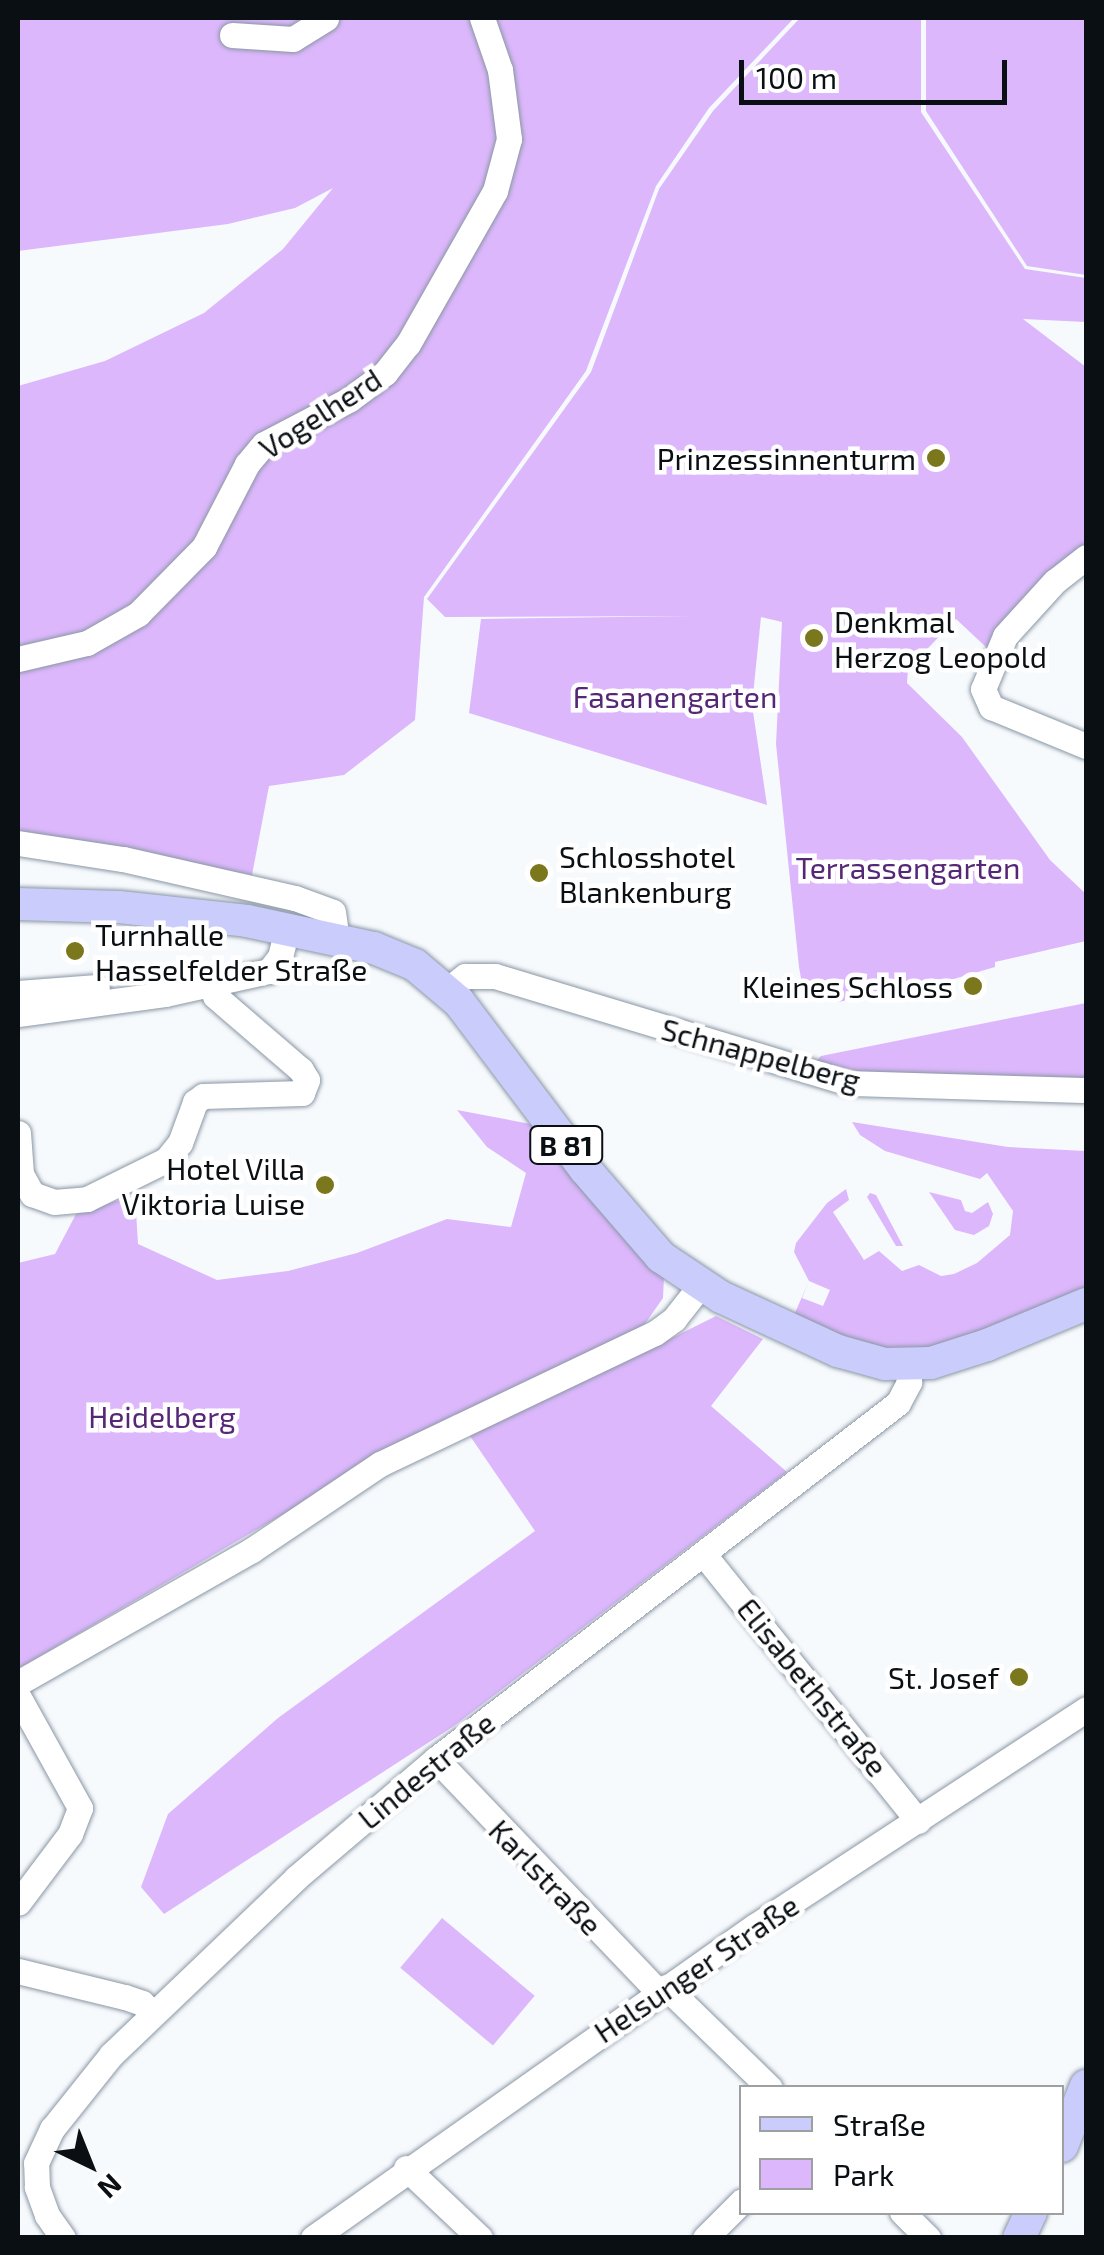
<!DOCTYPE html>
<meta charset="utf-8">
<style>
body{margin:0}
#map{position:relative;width:1104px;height:2255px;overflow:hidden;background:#f7fafd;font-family:"Exo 2",sans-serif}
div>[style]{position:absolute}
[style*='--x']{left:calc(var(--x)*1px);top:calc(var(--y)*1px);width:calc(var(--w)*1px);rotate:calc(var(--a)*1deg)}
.green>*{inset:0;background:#dcb7fc;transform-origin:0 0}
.roads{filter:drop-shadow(0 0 2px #8a97a5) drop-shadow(0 0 2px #8a97a5)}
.minor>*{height:25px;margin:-12.5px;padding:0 12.5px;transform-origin:12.5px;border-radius:12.5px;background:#fff}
.major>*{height:32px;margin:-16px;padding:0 16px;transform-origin:16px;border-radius:16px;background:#cacdfc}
.dots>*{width:28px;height:28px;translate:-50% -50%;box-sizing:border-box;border:5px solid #fff;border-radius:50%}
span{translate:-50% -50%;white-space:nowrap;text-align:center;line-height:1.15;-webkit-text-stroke:9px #fff;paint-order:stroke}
.shield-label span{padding:2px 8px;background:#fff;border:2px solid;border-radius:8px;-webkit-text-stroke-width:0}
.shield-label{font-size:28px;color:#0a0f14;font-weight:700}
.street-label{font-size:30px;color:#0a0f14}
.poi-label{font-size:30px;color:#0a0f14}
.right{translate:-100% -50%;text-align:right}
.left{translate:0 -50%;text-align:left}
.park-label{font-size:30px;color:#562776}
.frame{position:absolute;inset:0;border:20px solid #0a0f14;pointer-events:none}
.legend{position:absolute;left:739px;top:2085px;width:325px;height:130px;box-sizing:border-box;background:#fff;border:2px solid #9d9fa1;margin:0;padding:12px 18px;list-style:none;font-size:30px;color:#0a0f14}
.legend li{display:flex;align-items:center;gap:20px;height:50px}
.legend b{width:50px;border:2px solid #9d9fa1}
.north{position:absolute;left:40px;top:2115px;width:100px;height:100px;-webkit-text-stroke:8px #fff;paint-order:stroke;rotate:137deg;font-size:28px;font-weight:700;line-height:40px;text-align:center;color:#0a0f14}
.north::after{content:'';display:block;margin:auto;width:35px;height:45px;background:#0a0f14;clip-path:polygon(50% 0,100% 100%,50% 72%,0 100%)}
.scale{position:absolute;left:739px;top:60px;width:268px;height:45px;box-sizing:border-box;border:5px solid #0a0f14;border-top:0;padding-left:12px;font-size:30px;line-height:35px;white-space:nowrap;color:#0a0f14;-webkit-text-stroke:8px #fff;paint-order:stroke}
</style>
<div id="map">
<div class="green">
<div style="clip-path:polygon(18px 18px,794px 18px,709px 108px,656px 186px,586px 371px,424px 597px,415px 720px,344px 775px,269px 786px,252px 875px,18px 835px,18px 386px,105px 361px,204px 313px,283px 249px,333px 188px,295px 208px,228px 224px,18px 251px)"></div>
<div style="clip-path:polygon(800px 18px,921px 18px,921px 112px,1025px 269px,1086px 278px,1086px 322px,1023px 319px,1086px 367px,1086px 550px,987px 648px,956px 619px,908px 669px,907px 683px,962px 737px,1050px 860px,1086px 894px,1086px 941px,995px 962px,995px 967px,940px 983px,940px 988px,836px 1002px,835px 995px,805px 1001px,799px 967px,776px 744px,782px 622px,761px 617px,752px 705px,767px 805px,469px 713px,481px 619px,695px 616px,445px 617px,427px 599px,591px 372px,659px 189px,713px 111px)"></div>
<div style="clip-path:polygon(926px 18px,1086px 18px,1086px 275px,1027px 266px,926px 111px)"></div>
<div style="clip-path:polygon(1086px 1003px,1086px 1078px,855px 1074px,815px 1062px,821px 1056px)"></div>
<div style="clip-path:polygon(457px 1110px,536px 1125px,664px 1277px,663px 1298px,640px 1331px,650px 1349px,716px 1316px,763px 1339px,711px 1406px,787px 1472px,454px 1726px,164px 1914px,141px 1887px,168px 1814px,278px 1718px,535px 1531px,455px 1414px,18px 1669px,18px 1263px,55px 1254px,76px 1214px,135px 1195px,138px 1244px,217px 1280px,288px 1271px,357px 1253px,447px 1219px,511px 1227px,526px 1173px,487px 1147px)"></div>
<div style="clip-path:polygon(evenodd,852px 1122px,1008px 1147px,1086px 1151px,1086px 1291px,945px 1345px,917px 1349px,867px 1348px,794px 1315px,809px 1281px,794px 1252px,796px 1243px,827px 1203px,846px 1189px,849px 1200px,833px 1212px,864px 1260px,879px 1251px,902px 1271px,919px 1265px,941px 1276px,954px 1274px,977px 1263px,1010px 1235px,1013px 1211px,987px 1173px,980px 1179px,885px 1151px,860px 1135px,852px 1122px,809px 1281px,830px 1290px,823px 1306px,802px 1298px,809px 1281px)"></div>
<div style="clip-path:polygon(929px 1192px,961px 1200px,965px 1211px,972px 1213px,988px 1202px,993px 1214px,989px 1226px,974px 1235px,955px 1230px)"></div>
<div style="clip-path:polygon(870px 1193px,876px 1195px,903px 1246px,896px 1246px,867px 1197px)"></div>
<div style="left:442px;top:1918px;width:121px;height:65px;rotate:40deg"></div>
</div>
<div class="roads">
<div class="minor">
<div style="--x:232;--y:35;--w:61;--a:3.8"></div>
<div style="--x:293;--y:39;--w:39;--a:-32"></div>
<div style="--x:1086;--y:557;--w:39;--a:142"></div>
<div style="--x:1055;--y:581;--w:74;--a:132.3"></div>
<div style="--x:1005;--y:636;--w:57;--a:112.5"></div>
<div style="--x:983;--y:689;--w:20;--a:66"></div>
<div style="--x:991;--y:707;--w:103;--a:22.3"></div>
<div style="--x:18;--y:659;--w:71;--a:-13.1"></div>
<div style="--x:87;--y:643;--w:59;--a:-29.6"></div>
<div style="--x:138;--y:614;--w:94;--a:-45.4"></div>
<div style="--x:204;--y:547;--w:93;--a:-62.6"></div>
<div style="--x:247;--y:464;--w:26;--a:-50"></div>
<div style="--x:264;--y:444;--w:97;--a:-27.6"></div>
<div style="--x:350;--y:399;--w:44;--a:-36.6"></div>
<div style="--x:385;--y:373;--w:37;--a:-52"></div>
<div style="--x:408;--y:344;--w:176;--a:-60.4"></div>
<div style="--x:495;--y:191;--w:54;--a:-74.9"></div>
<div style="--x:509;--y:139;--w:70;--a:-97.4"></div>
<div style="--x:500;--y:70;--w:55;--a:-109.1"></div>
<div style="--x:18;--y:843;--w:106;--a:8.7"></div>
<div style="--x:123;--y:859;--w:176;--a:12.8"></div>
<div style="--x:295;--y:898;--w:40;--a:20.2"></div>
<div style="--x:333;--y:912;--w:27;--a:82"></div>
<div style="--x:447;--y:990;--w:23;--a:-38"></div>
<div style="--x:465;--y:976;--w:30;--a:0"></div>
<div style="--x:495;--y:976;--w:370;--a:16.8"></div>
<div style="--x:849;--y:1083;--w:237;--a:1.7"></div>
<div style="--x:18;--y:993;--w:79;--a:-4.3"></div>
<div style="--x:18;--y:1014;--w:148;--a:-7.7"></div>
<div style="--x:165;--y:994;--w:107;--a:-12.5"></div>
<div style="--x:269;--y:971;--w:18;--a:-52"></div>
<div style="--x:280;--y:957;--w:30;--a:-76"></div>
<div style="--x:18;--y:1133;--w:41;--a:85.8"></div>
<div style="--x:21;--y:1174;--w:23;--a:61"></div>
<div style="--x:32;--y:1194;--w:23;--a:20"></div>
<div style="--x:54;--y:1202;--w:33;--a:-5"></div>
<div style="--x:87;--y:1199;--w:88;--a:-26.3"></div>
<div style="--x:166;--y:1160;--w:22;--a:-51"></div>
<div style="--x:180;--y:1143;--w:44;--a:-69.9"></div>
<div style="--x:195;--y:1102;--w:10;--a:-37"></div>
<div style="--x:203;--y:1096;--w:99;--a:-1.7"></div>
<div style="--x:302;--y:1093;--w:14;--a:-69"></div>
<div style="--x:307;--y:1080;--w:12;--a:-121"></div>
<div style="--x:301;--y:1070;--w:113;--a:-139.3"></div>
<div style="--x:215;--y:996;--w:11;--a:-95"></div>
<div style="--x:705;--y:1556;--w:340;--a:51.2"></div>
<div style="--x:18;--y:1683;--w:269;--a:-29.6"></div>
<div style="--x:252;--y:1550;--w:154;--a:-33.9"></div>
<div style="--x:380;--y:1464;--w:305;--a:-25.5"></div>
<div style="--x:655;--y:1333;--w:24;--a:-36"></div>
<div style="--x:674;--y:1319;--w:42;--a:-51.8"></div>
<div style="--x:18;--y:1696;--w:128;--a:61"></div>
<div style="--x:80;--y:1808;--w:28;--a:111"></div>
<div style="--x:70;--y:1834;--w:86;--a:127"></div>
<div style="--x:436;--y:1759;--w:323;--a:46.3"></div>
<div style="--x:18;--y:1971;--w:110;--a:13.7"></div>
<div style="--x:125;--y:1997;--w:18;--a:19"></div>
<div style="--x:142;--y:2003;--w:14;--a:45"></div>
<div style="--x:666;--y:1987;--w:145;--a:44.2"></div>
<div style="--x:406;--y:2168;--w:102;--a:43.4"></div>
<div style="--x:902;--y:2212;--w:37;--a:45"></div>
<div style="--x:63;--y:2238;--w:28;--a:-125"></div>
<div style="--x:47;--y:2215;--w:30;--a:-110"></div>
<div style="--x:37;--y:2187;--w:24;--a:-92"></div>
<div style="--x:36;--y:2163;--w:38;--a:-65"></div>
<div style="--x:52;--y:2129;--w:95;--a:-51.4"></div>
<div style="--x:111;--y:2055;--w:256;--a:-43.7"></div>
<div style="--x:296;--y:1878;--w:184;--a:-40.4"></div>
<div style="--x:436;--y:1759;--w:583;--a:-37.62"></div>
<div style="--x:898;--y:1403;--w:24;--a:-62"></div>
<div style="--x:909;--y:1382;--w:17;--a:-97"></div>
<div style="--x:313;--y:2238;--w:541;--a:-35.22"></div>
<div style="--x:755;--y:1926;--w:396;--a:-33.2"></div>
<div style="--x:705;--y:2238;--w:52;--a:-45"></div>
</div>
<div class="major">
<div style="--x:18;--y:904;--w:101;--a:1.7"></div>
<div style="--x:119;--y:907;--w:129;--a:6.2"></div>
<div style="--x:247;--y:921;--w:130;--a:12"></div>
<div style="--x:374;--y:948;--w:44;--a:22.5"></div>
<div style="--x:415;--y:965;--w:57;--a:40.1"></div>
<div style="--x:459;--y:1002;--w:209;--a:53"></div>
<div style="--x:585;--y:1169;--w:116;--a:49.2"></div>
<div style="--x:661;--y:1257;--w:72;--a:33.7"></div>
<div style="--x:721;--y:1297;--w:129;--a:24.8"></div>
<div style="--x:838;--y:1351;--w:49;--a:15.5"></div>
<div style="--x:885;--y:1364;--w:46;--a:-1.2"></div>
<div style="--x:931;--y:1363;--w:59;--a:-17.8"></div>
<div style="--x:987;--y:1345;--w:107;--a:-22.5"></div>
<div style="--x:1062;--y:2146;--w:65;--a:-68.2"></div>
<div style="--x:1019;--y:2238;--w:29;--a:-65"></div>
</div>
</div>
<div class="dots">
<div style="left:936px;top:458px;background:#7a771d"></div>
<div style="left:814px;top:638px;background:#7a771d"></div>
<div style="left:539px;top:873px;background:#7a771d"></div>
<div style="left:75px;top:951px;background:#7a771d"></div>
<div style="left:973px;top:986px;background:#7a771d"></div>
<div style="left:325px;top:1185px;background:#7a771d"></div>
<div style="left:1019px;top:1677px;background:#7a771d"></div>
</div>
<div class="shield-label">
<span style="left:566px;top:1145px">B 81</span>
</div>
<div class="street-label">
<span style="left:320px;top:413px;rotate:-33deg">Vogelherd</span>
<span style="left:761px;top:1054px;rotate:15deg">Schnappelberg</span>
<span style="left:813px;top:1687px;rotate:51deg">Elisabethstraße</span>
<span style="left:426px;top:1770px;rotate:-39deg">Lindestraße</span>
<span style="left:546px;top:1877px;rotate:46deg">Karlstraße</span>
<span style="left:696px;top:1968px;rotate:-34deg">Helsunger Straße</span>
</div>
<div class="poi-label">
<span class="right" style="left:916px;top:458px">Prinzessinnenturm</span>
<span class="left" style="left:834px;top:638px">Denkmal<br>Herzog Leopold</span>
<span class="left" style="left:559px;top:873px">Schlosshotel<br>Blankenburg</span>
<span class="left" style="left:95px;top:951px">Turnhalle<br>Hasselfelder Straße</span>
<span class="right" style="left:953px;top:986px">Kleines Schloss</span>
<span class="right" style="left:305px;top:1185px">Hotel Villa<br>Viktoria Luise</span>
<span class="right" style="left:999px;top:1677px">St. Josef</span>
</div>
<div class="park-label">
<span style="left:675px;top:696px">Fasanengarten</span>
<span style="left:908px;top:867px">Terrassengarten</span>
<span style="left:162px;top:1416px">Heidelberg</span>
</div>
<div class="frame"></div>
<ul class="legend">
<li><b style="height:12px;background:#cacdfc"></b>Straße</li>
<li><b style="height:28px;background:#dcb7fc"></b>Park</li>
</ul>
<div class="north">N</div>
<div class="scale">100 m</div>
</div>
